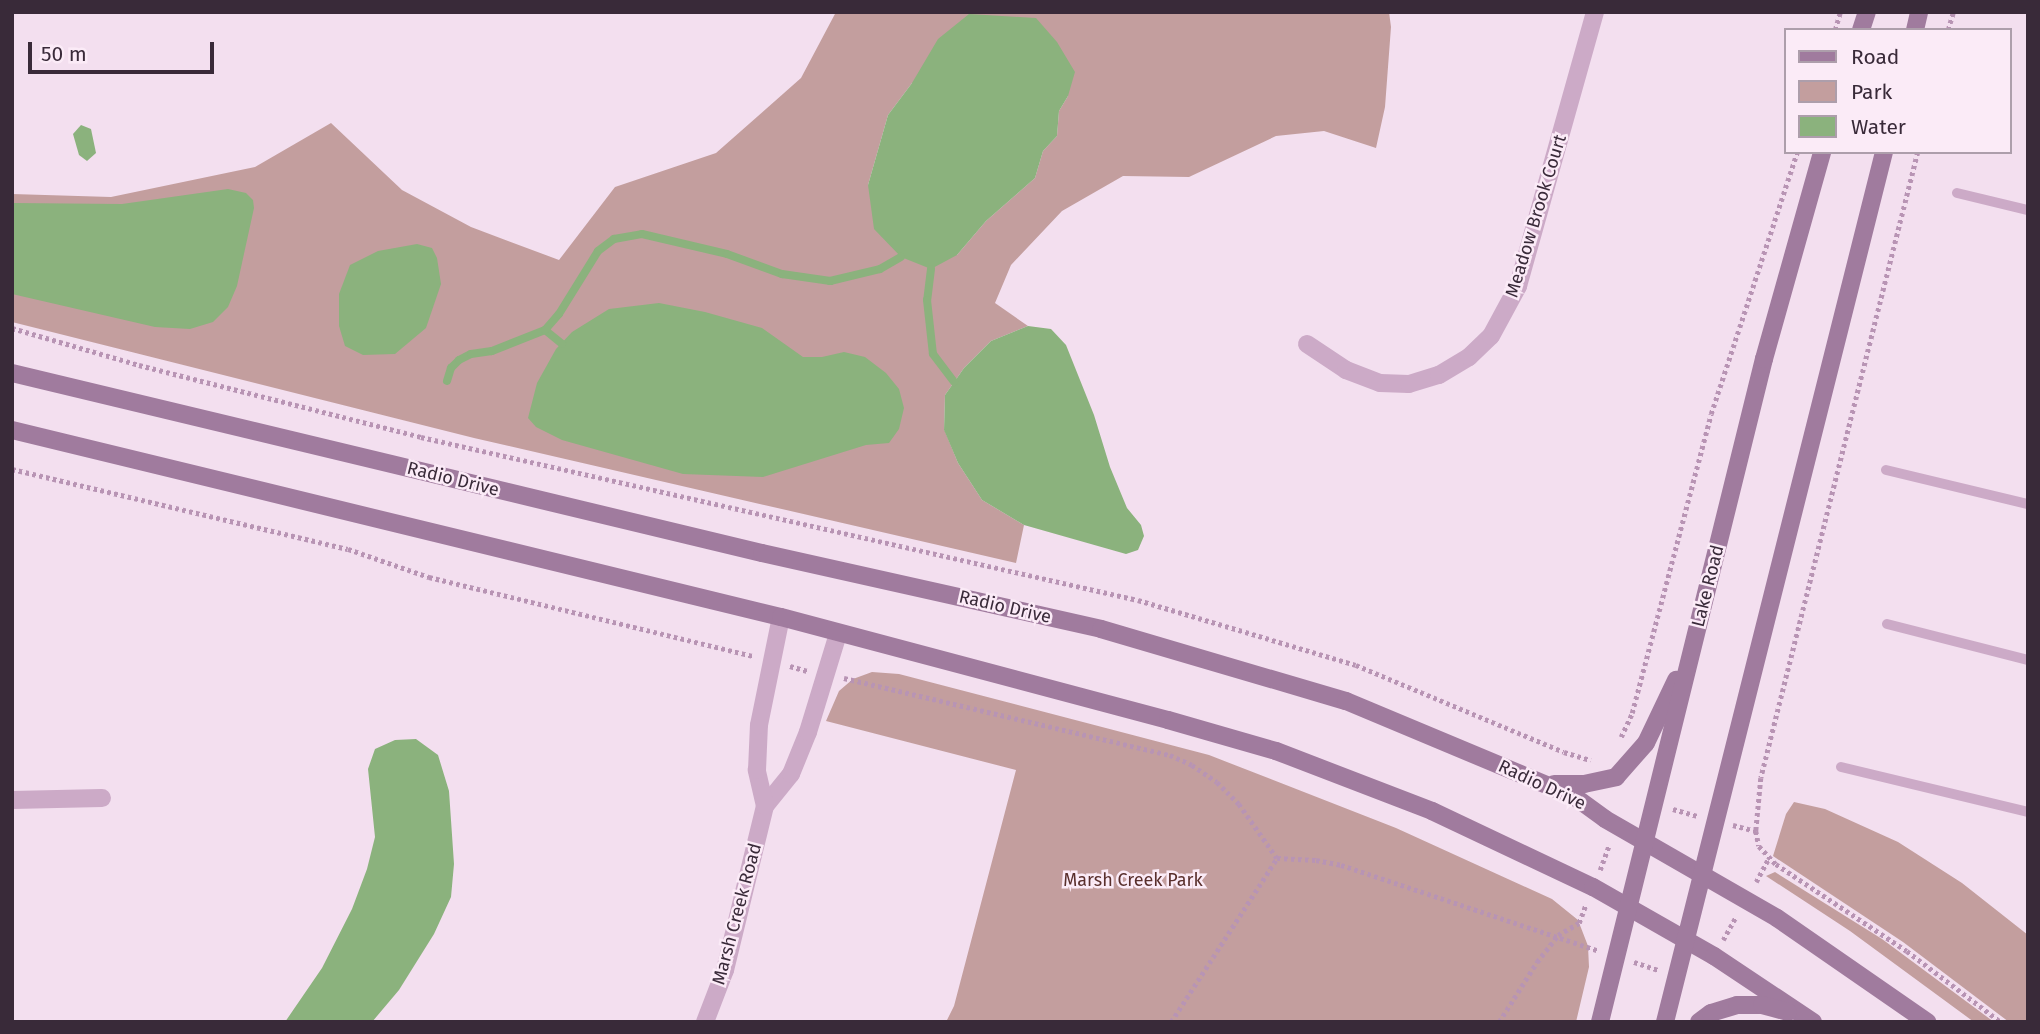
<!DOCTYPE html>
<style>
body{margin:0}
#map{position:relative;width:2040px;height:1034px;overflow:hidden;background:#f3dfef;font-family:"Fira Sans",sans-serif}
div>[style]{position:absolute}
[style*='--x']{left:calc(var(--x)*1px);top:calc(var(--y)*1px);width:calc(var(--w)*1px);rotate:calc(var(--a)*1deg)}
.green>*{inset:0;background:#c39e9e}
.water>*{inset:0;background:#8bb27d}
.stream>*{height:8px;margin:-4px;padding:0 4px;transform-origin:4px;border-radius:4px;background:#8bb27d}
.path>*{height:4.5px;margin-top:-2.25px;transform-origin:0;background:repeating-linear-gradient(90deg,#b894b4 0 3.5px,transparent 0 7px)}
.lane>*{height:10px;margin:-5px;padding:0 5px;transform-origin:5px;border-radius:5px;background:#ccaac7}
.street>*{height:18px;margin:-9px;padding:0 9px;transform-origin:9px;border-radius:9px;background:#ccaac7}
.secondary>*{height:18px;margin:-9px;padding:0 9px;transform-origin:9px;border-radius:9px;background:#a07b9e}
span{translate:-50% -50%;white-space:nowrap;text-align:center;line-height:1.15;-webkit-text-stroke:5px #fbebf7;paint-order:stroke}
.street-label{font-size:18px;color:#392a39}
.park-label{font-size:18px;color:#592f2c}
.frame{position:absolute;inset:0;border:14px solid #392a39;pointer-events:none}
.legend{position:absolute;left:1784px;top:28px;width:228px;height:126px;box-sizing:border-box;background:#fbebf7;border:2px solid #ad9eab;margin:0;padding:9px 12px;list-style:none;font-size:21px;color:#392a39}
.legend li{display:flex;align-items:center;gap:14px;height:35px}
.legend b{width:35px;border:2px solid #ad9eab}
.scale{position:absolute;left:28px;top:42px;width:186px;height:32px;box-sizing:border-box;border:4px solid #392a39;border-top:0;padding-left:9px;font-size:21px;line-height:24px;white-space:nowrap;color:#392a39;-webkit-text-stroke:5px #fbebf7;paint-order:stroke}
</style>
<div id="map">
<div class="green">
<div style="clip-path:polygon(evenodd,836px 12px,1389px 12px,1391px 27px,1385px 107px,1376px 148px,1324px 131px,1276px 136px,1189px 177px,1123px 176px,1062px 211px,1011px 265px,995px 303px,1028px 326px,991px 341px,964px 368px,945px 395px,944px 429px,958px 463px,982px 500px,1024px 525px,1016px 563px,474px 438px,12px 322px,12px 194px,111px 197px,255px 167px,331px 123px,402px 190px,471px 227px,559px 260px,615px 187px,716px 153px,801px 78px,836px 12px,912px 83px,1068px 96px,1059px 111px,1057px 136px,1043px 151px,1035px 178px,986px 221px,957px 255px,868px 185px,888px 115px,912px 83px)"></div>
<div style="clip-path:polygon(872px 672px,899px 674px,1209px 755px,1396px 828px,1552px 899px,1578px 920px,1588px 946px,1589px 967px,1576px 1022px,946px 1022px,954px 1006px,1016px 770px,826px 721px,839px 691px,853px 679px)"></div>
<div style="clip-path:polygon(1794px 802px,1825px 809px,1898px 842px,1962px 883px,2028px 935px,2028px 1022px,2009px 1022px,1903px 942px,1773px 856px,1786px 814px)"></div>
<div style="clip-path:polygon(1775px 872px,1882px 939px,1994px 1022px,1974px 1022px,1850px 931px,1766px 876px)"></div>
</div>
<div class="water">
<div style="clip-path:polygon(969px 14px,1036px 18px,1057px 42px,1075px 72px,1068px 96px,1059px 111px,1057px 136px,1043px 151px,1035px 178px,986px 221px,957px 255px,931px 269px,901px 257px,874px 229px,868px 185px,888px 115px,912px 83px,938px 39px)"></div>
<div style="clip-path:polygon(81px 125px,91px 129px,96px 153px,87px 161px,79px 155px,73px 134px)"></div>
<div style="clip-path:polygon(228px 189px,246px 193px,253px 200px,254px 208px,237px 286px,228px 307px,213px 322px,190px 329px,155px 327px,12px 294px,12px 203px,122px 204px)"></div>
<div style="clip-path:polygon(417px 244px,432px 248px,437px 258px,441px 284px,426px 328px,395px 354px,363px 355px,345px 346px,339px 326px,339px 294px,350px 265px,378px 251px)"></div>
<div style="clip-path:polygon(659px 303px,705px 312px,762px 328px,803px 357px,822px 357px,844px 352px,865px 357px,886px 373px,899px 389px,904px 408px,899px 429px,889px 443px,866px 445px,763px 477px,683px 474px,562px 440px,536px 427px,528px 418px,537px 383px,556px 349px,572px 332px,609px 309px)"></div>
<div style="clip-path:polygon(1028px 326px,1051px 329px,1066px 345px,1094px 415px,1110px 467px,1127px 508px,1141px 525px,1144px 536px,1138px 550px,1126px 554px,1024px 525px,982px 500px,958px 463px,944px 430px,945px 395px,964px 368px,991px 341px)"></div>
<div style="clip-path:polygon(416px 739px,438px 755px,449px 791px,454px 864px,451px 897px,434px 934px,399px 990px,372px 1022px,285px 1022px,322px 968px,352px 909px,367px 869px,375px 837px,368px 769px,375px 749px,395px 740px)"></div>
</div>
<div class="stream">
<div style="--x:931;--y:269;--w:31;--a:97"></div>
<div style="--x:927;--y:300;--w:54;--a:83.7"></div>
<div style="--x:933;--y:354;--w:35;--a:53"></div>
<div style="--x:545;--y:330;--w:22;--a:39"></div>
<div style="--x:447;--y:381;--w:14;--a:-73"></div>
<div style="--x:451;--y:368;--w:11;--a:-45"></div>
<div style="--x:459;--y:360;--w:13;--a:-27"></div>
<div style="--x:471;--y:354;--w:21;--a:-8"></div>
<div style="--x:492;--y:351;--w:57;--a:-21.6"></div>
<div style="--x:545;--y:330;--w:21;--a:-49"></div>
<div style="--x:559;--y:314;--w:74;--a:-58.2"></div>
<div style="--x:598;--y:251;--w:20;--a:-37"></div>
<div style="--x:614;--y:239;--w:28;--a:-10"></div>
<div style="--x:642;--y:234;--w:87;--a:13.2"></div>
<div style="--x:727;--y:254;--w:59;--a:20"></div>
<div style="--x:782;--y:274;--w:49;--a:8.3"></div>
<div style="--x:830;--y:281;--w:51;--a:-13.5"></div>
<div style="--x:880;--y:269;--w:24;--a:-30"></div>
</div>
<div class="path">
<div style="--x:1835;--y:30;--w:19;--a:-74"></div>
<div style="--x:1948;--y:30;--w:19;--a:-74"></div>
<div style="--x:1918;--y:152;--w:645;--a:104.08"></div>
<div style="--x:1761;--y:778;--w:53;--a:95.4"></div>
<div style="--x:1756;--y:831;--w:15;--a:79"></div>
<div style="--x:1759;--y:846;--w:25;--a:47"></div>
<div style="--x:1776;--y:864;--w:157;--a:33.6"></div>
<div style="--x:1907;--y:951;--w:118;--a:37.1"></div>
<div style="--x:12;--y:328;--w:132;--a:16.2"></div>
<div style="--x:139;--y:365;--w:291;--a:14.3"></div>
<div style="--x:421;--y:437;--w:735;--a:12.81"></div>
<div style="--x:1138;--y:600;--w:227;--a:16.6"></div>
<div style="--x:1356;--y:665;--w:225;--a:22.7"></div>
<div style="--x:1564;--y:752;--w:28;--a:17"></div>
<div style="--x:12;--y:469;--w:345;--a:13.4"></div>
<div style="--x:348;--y:549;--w:86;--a:19.1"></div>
<div style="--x:429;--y:577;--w:334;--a:13.7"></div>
<div style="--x:790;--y:666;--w:19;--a:16"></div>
<div style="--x:844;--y:678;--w:335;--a:13.3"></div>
<div style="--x:1170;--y:755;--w:24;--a:24"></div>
<div style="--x:1192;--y:765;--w:30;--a:34"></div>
<div style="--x:1217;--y:782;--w:31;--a:45"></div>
<div style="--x:1239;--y:804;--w:66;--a:54.9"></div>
<div style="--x:1621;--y:737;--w:26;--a:-65"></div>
<div style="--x:1632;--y:713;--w:309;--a:-75.2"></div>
<div style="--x:1711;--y:414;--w:276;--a:-71.8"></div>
<div style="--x:1673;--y:809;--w:26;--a:16"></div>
<div style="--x:1733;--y:825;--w:24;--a:15"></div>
<div style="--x:1600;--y:870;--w:27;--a:-70"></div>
<div style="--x:1756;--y:882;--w:27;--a:-62"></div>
<div style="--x:1723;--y:940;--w:26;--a:-61"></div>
<div style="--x:1634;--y:962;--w:26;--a:18"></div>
<div style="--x:1171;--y:1022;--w:195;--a:-57.1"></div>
<div style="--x:1277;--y:858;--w:39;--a:3"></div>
<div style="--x:1316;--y:860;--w:25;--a:11"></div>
<div style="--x:1341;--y:865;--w:272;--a:18.4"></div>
<div style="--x:1499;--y:1022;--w:71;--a:-57.7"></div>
<div style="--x:1537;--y:962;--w:34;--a:-52"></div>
<div style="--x:1558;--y:935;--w:24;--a:-30"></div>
<div style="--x:1579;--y:923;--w:20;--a:-70"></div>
</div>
<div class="lane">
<div style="--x:1957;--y:193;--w:73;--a:13.5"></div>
<div style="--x:1886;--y:470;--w:146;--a:13.5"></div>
<div style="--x:1887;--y:624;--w:146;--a:14.3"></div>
<div style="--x:1841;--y:767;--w:192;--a:13.5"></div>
</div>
<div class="street">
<div style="--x:1307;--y:344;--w:47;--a:33.7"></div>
<div style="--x:1346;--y:370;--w:36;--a:21"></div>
<div style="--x:1380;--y:383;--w:29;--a:2"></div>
<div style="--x:1409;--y:384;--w:31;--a:-17"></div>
<div style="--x:1439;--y:375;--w:35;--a:-31"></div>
<div style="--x:1469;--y:357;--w:30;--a:-44"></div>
<div style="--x:1491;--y:336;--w:57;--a:-61.6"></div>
<div style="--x:1518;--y:286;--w:285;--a:-74.3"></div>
<div style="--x:12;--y:800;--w:90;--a:-1.3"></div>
<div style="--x:765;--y:806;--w:41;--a:-50.9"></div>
<div style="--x:791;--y:774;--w:45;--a:-68"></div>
<div style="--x:808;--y:732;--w:102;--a:-73"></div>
<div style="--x:705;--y:1022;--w:56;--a:-69"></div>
<div style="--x:725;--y:970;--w:169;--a:-76.3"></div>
<div style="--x:765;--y:806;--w:37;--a:-103"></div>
<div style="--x:757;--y:770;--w:45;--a:-87.5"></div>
<div style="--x:759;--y:725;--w:110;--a:-78.5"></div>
</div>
<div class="secondary">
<div style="--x:1861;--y:30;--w:19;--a:-72"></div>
<div style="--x:1915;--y:30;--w:18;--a:-77"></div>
<div style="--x:12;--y:373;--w:771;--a:13.5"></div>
<div style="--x:762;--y:553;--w:347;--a:12.6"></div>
<div style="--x:1101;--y:629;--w:255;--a:16.4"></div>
<div style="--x:1346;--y:701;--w:248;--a:22.7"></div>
<div style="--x:1575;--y:797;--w:37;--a:36"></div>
<div style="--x:1605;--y:819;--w:198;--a:29.9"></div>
<div style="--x:1777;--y:918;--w:183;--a:34.7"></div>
<div style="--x:12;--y:430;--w:791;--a:13.67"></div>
<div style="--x:781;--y:617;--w:400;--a:14.9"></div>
<div style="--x:1168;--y:720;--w:112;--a:16"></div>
<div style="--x:1276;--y:751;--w:167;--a:21"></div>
<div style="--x:1432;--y:811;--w:178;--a:25.3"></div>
<div style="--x:1593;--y:887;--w:139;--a:29.7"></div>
<div style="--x:1714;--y:956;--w:119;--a:33.7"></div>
<div style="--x:1554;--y:784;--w:30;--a:0"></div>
<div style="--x:1584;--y:784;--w:33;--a:-12"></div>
<div style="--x:1616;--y:777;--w:45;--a:-48.6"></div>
<div style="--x:1646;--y:743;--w:70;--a:-64.5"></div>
<div style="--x:1600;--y:1022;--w:683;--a:-76.11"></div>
<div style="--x:1764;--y:359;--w:215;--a:-74.3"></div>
<div style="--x:1665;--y:1022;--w:897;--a:-75.87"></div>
<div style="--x:1699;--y:1022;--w:15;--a:-37"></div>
<div style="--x:1711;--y:1013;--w:27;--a:-17"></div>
<div style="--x:1737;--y:1005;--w:25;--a:0"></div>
<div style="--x:1762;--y:1005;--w:27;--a:15"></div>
</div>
<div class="street-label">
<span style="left:1536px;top:216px;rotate:-73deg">Meadow Brook Court</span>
<span style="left:453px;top:479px;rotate:14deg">Radio Drive</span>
<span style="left:1708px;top:586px;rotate:-76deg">Lake Road</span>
<span style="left:1005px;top:607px;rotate:13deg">Radio Drive</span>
<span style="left:1542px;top:785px;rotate:25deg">Radio Drive</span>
<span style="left:737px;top:914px;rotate:-75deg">Marsh Creek Road</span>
</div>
<div class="park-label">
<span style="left:1133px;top:880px">Marsh Creek Park</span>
</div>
<div class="frame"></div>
<ul class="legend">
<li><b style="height:9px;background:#a07b9e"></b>Road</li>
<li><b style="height:19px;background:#c39e9e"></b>Park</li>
<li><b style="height:19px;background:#8bb27d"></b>Water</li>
</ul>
<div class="scale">50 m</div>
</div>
